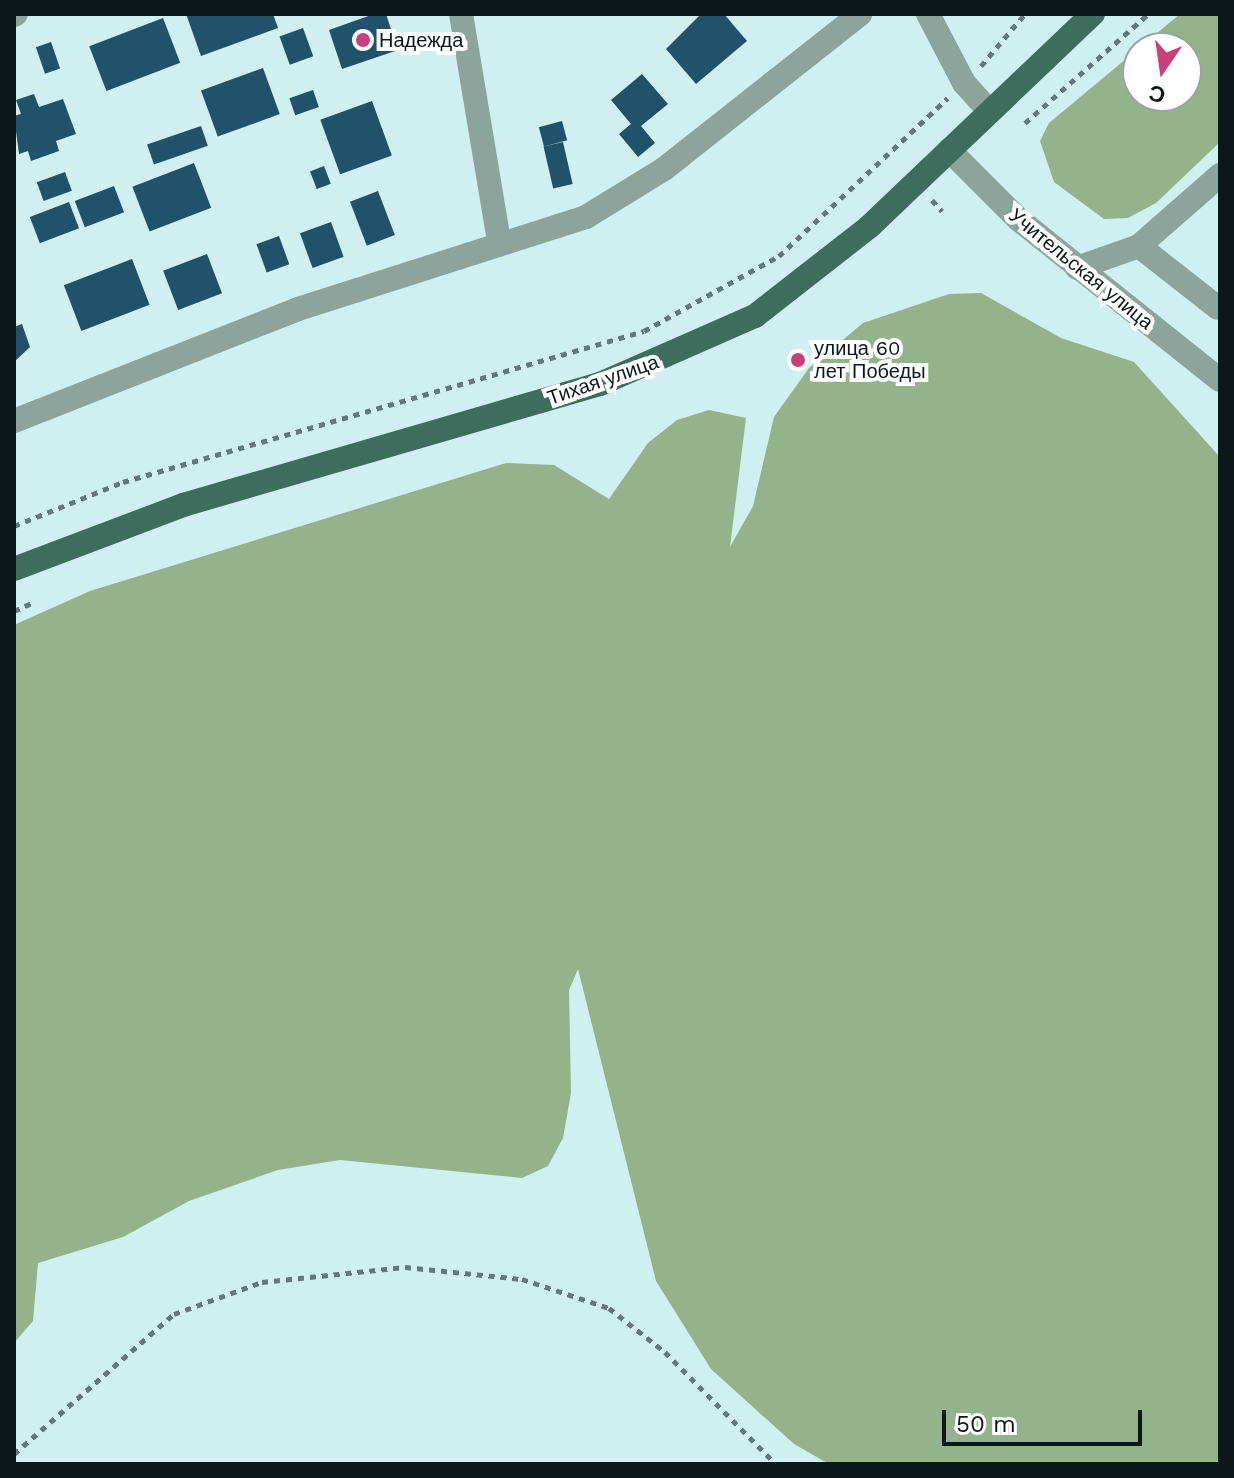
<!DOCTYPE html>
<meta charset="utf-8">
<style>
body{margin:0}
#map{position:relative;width:1234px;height:1478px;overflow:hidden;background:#cfeff1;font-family:"Work Sans",sans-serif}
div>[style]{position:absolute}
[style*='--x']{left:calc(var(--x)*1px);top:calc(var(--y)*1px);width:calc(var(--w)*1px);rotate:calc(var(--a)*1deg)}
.forest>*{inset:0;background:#93b38b}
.building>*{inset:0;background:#20526a;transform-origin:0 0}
.path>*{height:5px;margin-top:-2.5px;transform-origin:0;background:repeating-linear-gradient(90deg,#63787a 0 6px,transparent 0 12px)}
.minor>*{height:24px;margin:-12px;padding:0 12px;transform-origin:12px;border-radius:12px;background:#8ca59c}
.major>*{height:24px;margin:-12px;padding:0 12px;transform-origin:12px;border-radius:12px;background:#3e6c5d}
.dots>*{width:22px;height:22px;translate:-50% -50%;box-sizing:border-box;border:4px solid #fff;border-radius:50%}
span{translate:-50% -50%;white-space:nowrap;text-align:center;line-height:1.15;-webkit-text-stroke:8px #fff;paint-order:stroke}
.poi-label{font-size:20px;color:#0b1718}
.left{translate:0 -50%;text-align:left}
.street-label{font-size:20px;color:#0b1718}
.frame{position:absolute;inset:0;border:16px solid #0b1718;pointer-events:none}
.north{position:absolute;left:1122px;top:32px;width:80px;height:80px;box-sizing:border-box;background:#fff;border:2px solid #9da2a3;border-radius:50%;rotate:193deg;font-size:22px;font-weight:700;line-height:32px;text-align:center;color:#0b1718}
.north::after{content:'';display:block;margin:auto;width:28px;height:36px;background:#c83f7b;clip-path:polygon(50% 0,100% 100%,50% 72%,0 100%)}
.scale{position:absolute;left:942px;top:1410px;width:200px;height:36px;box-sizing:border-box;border:4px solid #0b1718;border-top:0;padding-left:10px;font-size:24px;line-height:28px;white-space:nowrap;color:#0b1718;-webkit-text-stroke:6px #fff;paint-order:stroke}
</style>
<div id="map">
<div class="forest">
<div style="clip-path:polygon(evenodd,1180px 14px,1220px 14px,1220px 142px,1156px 203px,1128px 218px,1104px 219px,1054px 182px,1040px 141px,1049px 123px,1180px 14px,1138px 48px,1186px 48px,1186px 96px,1138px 96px,1138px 48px)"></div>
<div style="clip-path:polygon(981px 293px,1061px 338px,1134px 362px,1220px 457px,1220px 1464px,829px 1464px,794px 1444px,711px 1369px,656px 1281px,578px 969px,569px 990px,571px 1093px,563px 1138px,548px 1166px,522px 1178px,340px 1160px,278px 1170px,189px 1201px,123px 1237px,38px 1263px,33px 1321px,14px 1343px,14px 625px,90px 591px,506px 463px,554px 465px,609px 499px,648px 443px,677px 420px,709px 410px,746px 418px,730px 547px,753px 506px,774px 417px,809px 368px,863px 323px,949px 294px)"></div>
</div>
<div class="building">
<div style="clip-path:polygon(186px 14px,273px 14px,278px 28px,201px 56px)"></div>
<div style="clip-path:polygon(374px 14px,386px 14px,398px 50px,342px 69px,329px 30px)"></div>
<div style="clip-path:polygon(701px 14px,724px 14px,747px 41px,696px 84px,666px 49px)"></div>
<div style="left:163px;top:18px;width:48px;height:79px;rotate:69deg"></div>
<div style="left:303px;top:28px;width:30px;height:25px;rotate:70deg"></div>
<div style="left:51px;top:42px;width:28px;height:16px;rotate:71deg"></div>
<div style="left:263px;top:68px;width:49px;height:66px;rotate:70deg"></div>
<div style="clip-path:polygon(642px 74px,668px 104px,641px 126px,655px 143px,638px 157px,619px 134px,631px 124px,611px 100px)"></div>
<div style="left:313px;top:90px;width:18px;height:25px;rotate:71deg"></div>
<div style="clip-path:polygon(34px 94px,39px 107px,63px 99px,76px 134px,56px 141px,59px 151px,31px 161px,28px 151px,19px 154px,14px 116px,21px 114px,16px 100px)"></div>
<div style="left:372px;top:101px;width:58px;height:55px;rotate:70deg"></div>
<div style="left:562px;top:121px;width:20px;height:24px;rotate:75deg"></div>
<div style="left:201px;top:126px;width:21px;height:57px;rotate:71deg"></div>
<div style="left:563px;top:142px;width:43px;height:20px;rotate:77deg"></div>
<div style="left:194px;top:163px;width:48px;height:66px;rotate:69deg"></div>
<div style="left:324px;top:166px;width:19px;height:15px;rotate:69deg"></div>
<div style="left:65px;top:172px;width:20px;height:30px;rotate:70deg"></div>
<div style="left:114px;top:186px;width:28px;height:42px;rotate:69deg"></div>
<div style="left:378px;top:191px;width:47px;height:30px;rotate:69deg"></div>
<div style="left:69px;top:202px;width:28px;height:42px;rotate:69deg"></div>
<div style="left:331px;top:222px;width:37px;height:33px;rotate:70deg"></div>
<div style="left:279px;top:236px;width:30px;height:24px;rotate:70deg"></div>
<div style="left:207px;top:254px;width:42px;height:47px;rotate:69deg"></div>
<div style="left:132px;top:259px;width:49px;height:73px;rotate:69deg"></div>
<div style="clip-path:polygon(22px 324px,30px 347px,14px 362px,14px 327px)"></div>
</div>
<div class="path">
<div style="--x:981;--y:66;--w:68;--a:-49.8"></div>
<div style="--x:1025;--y:123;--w:164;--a:-41.5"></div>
<div style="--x:932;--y:200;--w:15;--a:48"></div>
<div style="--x:14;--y:526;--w:118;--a:-22"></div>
<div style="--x:123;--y:482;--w:542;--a:-16.16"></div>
<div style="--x:644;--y:331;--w:154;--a:-29.1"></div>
<div style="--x:779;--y:256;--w:231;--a:-43.1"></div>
<div style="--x:14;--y:611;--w:22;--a:-24"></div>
<div style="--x:14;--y:1454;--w:213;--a:-41.2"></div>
<div style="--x:174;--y:1314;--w:94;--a:-20"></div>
<div style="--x:262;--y:1282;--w:144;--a:-6"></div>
<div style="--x:405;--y:1267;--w:118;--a:5.9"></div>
<div style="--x:522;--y:1279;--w:92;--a:18.4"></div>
<div style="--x:609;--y:1308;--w:71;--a:38.2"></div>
<div style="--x:665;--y:1352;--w:158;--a:45.3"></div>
</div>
<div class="minor">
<div style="--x:461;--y:14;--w:231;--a:80.5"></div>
<div style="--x:928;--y:14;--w:78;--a:62.4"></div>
<div style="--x:964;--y:83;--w:38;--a:48"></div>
<div style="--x:14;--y:15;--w:2;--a:-27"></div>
<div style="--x:949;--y:150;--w:98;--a:45"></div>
<div style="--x:1018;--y:219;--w:258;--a:38.6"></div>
<div style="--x:1139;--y:246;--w:100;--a:38.1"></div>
<div style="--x:1077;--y:268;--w:66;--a:-19.5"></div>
<div style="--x:1139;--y:246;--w:108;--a:-41.2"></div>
<div style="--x:14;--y:421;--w:305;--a:-21.5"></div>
<div style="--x:298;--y:309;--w:302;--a:-17.7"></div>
<div style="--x:586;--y:217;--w:92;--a:-31.6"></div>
<div style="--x:664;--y:169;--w:250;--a:-38.3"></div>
</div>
<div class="major">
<div style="--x:14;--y:569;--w:181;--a:-20.7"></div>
<div style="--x:183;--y:505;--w:434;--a:-16.2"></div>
<div style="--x:600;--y:384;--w:169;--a:-23.7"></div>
<div style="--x:755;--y:316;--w:146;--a:-38"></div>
<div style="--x:870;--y:226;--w:308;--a:-43.6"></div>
</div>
<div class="dots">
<div style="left:363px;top:40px;background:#c83f7b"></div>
<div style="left:798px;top:360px;background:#c83f7b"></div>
</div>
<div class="poi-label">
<span class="left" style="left:379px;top:40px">Надежда</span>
<span class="left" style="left:814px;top:360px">улица 60<br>лет Победы</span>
</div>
<div class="street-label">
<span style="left:1081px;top:269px;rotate:39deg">Учительская улица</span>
<span style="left:603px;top:380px;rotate:-19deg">Тихая улица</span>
</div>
<div class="frame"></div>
<div class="north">С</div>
<div class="scale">50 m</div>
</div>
